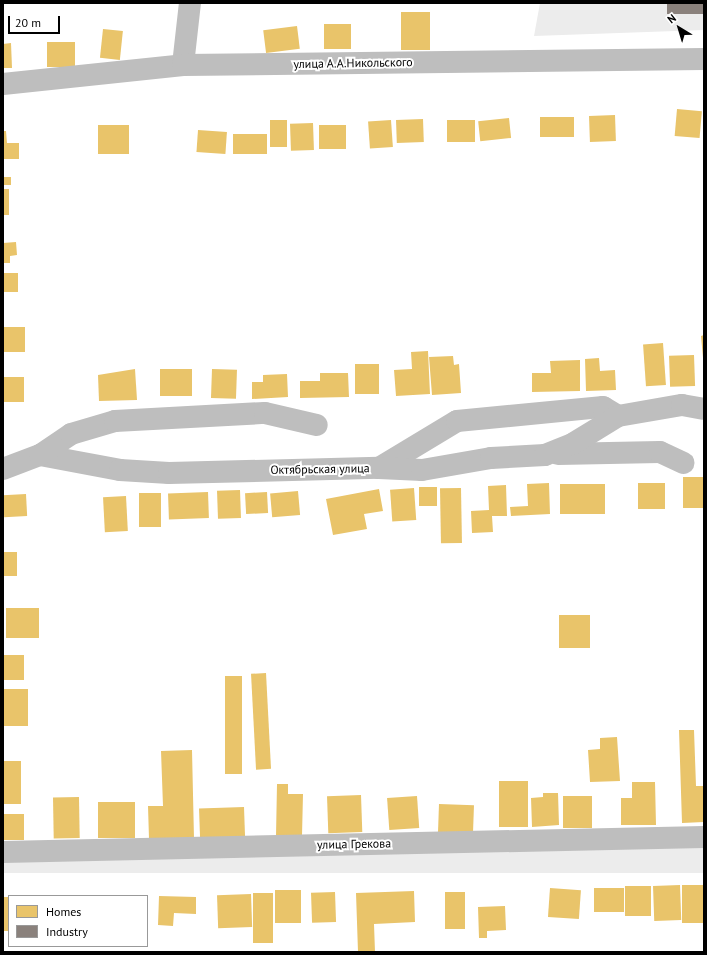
<!DOCTYPE html>
<meta charset="utf-8">
<style>
body{margin:0}
#map{position:relative;width:707px;height:955px;overflow:hidden;background:#fff;font-family:"PT Sans",sans-serif}
div>[style]{position:absolute}
[style*='--x']{left:calc(var(--x)*1px);top:calc(var(--y)*1px);width:calc(var(--w)*1px);rotate:calc(var(--a)*1deg)}
.green>*{inset:0;background:#ececec;transform-origin:0 0}
.homes>*{inset:0;background:#e9c46a;transform-origin:0 0}
.industry>*{inset:0;background:#8a817c;transform-origin:0 0}
.minor>*{height:22px;margin:-11px;padding:0 11px;transform-origin:11px;border-radius:11px;background:#bebebe}
span{translate:-50% -50%;white-space:nowrap;text-align:center;line-height:1.15;-webkit-text-stroke:4px #fff;paint-order:stroke}
.street-label{font-size:12px;color:#000}
.frame{position:absolute;inset:0;border:4px solid #000;pointer-events:none}
.legend{position:absolute;left:8px;top:895px;width:140px;height:52px;box-sizing:border-box;background:#fff;border:1px solid #999;margin:0;padding:5px 7px;list-style:none;font-size:12px;color:#000}
.legend li{display:flex;align-items:center;gap:8px;height:20px}
.legend b{width:20px;border:1px solid #999}
.north{position:absolute;left:659px;top:8px;width:40px;height:40px;-webkit-text-stroke:3px #fff;paint-order:stroke;rotate:322deg;font-size:11px;font-weight:700;line-height:16px;text-align:center;color:#000}
.north::after{content:'';display:block;margin:auto;width:14px;height:18px;background:#000;clip-path:polygon(50% 0,100% 100%,50% 72%,0 100%)}
.scale{position:absolute;left:8px;top:16px;width:52px;height:18px;box-sizing:border-box;border:2px solid #000;border-top:0;padding-left:5px;font-size:12px;line-height:14px;white-space:nowrap;color:#000;-webkit-text-stroke:3px #fff;paint-order:stroke}
</style>
<div id="map">
<div class="green">
<div style="clip-path:polygon(540px 3px,704px 3px,704px 30px,534px 36px)"></div>
<div style="left:704px;top:845px;width:28px;height:701px;rotate:90deg"></div>
</div>
<div class="homes">
<div style="left:401px;top:12px;width:29px;height:38px"></div>
<div style="left:324px;top:24px;width:27px;height:25px"></div>
<div style="left:297px;top:26px;width:23px;height:34px;rotate:83deg"></div>
<div style="left:103px;top:29px;width:20px;height:29px;rotate:6deg"></div>
<div style="left:47px;top:42px;width:28px;height:25px"></div>
<div style="clip-path:polygon(11px 43px,12px 68px,3px 68px,3px 44px)"></div>
<div style="left:677px;top:109px;width:25px;height:27px;rotate:5deg"></div>
<div style="left:615px;top:115px;width:26px;height:26px;rotate:88deg"></div>
<div style="left:540px;top:117px;width:34px;height:20px"></div>
<div style="left:509px;top:118px;width:20px;height:31px;rotate:84deg"></div>
<div style="left:423px;top:119px;width:23px;height:27px;rotate:88deg"></div>
<div style="left:270px;top:120px;width:17px;height:27px"></div>
<div style="left:391px;top:120px;width:27px;height:23px;rotate:86deg"></div>
<div style="left:475px;top:120px;width:22px;height:28px;rotate:90deg"></div>
<div style="left:313px;top:123px;width:27px;height:23px;rotate:88deg"></div>
<div style="left:98px;top:125px;width:31px;height:29px"></div>
<div style="left:319px;top:125px;width:27px;height:24px"></div>
<div style="left:198px;top:130px;width:29px;height:22px;rotate:4deg"></div>
<div style="clip-path:polygon(3px 131px,6px 131px,7px 143px,19px 143px,19px 159px,3px 159px)"></div>
<div style="left:233px;top:134px;width:34px;height:20px"></div>
<div style="left:3px;top:177px;width:8px;height:8px"></div>
<div style="left:3px;top:189px;width:6px;height:26px"></div>
<div style="clip-path:polygon(16px 242px,17px 255px,10px 256px,10px 263px,3px 263px,3px 243px)"></div>
<div style="left:3px;top:273px;width:15px;height:19px"></div>
<div style="left:25px;top:327px;width:25px;height:22px;rotate:90deg"></div>
<div style="clip-path:polygon(704px 335px,704px 358px,703px 358px,701px 336px)"></div>
<div style="left:663px;top:343px;width:42px;height:20px;rotate:86deg"></div>
<div style="clip-path:polygon(428px 351px,430px 394px,396px 396px,394px 370px,412px 369px,411px 352px)"></div>
<div style="left:694px;top:355px;width:31px;height:25px;rotate:88deg"></div>
<div style="clip-path:polygon(453px 356px,454px 365px,459px 364px,461px 393px,432px 395px,429px 357px)"></div>
<div style="clip-path:polygon(599px 358px,600px 371px,615px 370px,616px 390px,586px 391px,585px 359px)"></div>
<div style="clip-path:polygon(580px 360px,580px 391px,532px 392px,532px 373px,551px 373px,550px 361px)"></div>
<div style="left:355px;top:364px;width:24px;height:30px"></div>
<div style="clip-path:polygon(135px 369px,137px 400px,99px 401px,98px 375px)"></div>
<div style="left:160px;top:369px;width:32px;height:27px"></div>
<div style="left:212px;top:369px;width:25px;height:29px;rotate:2deg"></div>
<div style="clip-path:polygon(320px 373px,348px 373px,349px 397px,300px 398px,300px 381px,320px 381px)"></div>
<div style="clip-path:polygon(287px 374px,288px 397px,252px 399px,252px 382px,263px 382px,263px 375px)"></div>
<div style="left:3px;top:377px;width:21px;height:25px"></div>
<div style="left:704px;top:477px;width:31px;height:21px;rotate:90deg"></div>
<div style="clip-path:polygon(549px 483px,550px 514px,511px 516px,510px 507px,528px 506px,527px 484px)"></div>
<div style="left:638px;top:483px;width:27px;height:26px"></div>
<div style="left:560px;top:484px;width:45px;height:30px"></div>
<div style="clip-path:polygon(506px 485px,507px 516px,492px 516px,493px 532px,472px 533px,471px 511px,489px 510px,488px 486px)"></div>
<div style="left:419px;top:487px;width:18px;height:19px"></div>
<div style="left:414px;top:488px;width:32px;height:24px;rotate:86deg"></div>
<div style="left:461px;top:488px;width:55px;height:21px;rotate:89deg"></div>
<div style="clip-path:polygon(379px 489px,383px 511px,364px 514px,367px 529px,333px 535px,326px 499px)"></div>
<div style="left:240px;top:490px;width:28px;height:23px;rotate:88deg"></div>
<div style="left:298px;top:491px;width:24px;height:28px;rotate:85deg"></div>
<div style="left:208px;top:492px;width:26px;height:40px;rotate:88deg"></div>
<div style="left:267px;top:492px;width:21px;height:22px;rotate:87deg"></div>
<div style="left:139px;top:493px;width:22px;height:34px"></div>
<div style="left:26px;top:494px;width:22px;height:23px;rotate:87deg"></div>
<div style="left:126px;top:496px;width:35px;height:23px;rotate:87deg"></div>
<div style="left:3px;top:552px;width:14px;height:24px"></div>
<div style="left:39px;top:608px;width:30px;height:33px;rotate:90deg"></div>
<div style="left:559px;top:615px;width:31px;height:33px"></div>
<div style="left:3px;top:655px;width:21px;height:25px"></div>
<div style="left:266px;top:673px;width:96px;height:15px;rotate:87deg"></div>
<div style="left:225px;top:676px;width:17px;height:98px"></div>
<div style="left:3px;top:689px;width:25px;height:37px"></div>
<div style="clip-path:polygon(679px 730px,694px 730px,696px 786px,704px 786px,704px 822px,682px 823px)"></div>
<div style="clip-path:polygon(617px 737px,620px 781px,590px 782px,588px 750px,600px 749px,600px 738px)"></div>
<div style="clip-path:polygon(192px 750px,194px 838px,149px 839px,148px 806px,163px 806px,161px 751px)"></div>
<div style="left:3px;top:761px;width:18px;height:43px"></div>
<div style="left:499px;top:781px;width:29px;height:46px"></div>
<div style="clip-path:polygon(632px 782px,655px 782px,656px 825px,621px 825px,621px 798px,632px 798px)"></div>
<div style="clip-path:polygon(277px 784px,288px 784px,288px 794px,303px 794px,302px 836px,276px 836px)"></div>
<div style="clip-path:polygon(543px 793px,558px 793px,559px 825px,532px 827px,531px 798px,543px 797px)"></div>
<div style="left:361px;top:795px;width:37px;height:34px;rotate:88deg"></div>
<div style="left:417px;top:796px;width:32px;height:30px;rotate:86deg"></div>
<div style="left:563px;top:796px;width:29px;height:32px"></div>
<div style="left:79px;top:797px;width:41px;height:26px;rotate:89deg"></div>
<div style="left:98px;top:802px;width:37px;height:36px"></div>
<div style="left:439px;top:804px;width:35px;height:31px;rotate:2deg"></div>
<div style="left:244px;top:807px;width:30px;height:45px;rotate:88deg"></div>
<div style="left:3px;top:814px;width:21px;height:26px"></div>
<div style="left:680px;top:885px;width:35px;height:27px;rotate:88deg"></div>
<div style="left:682px;top:885px;width:22px;height:38px"></div>
<div style="left:625px;top:886px;width:26px;height:30px"></div>
<div style="left:550px;top:888px;width:31px;height:29px;rotate:4deg"></div>
<div style="left:594px;top:888px;width:30px;height:24px"></div>
<div style="left:275px;top:890px;width:26px;height:33px"></div>
<div style="clip-path:polygon(414px 891px,415px 922px,374px 924px,375px 952px,358px 952px,356px 893px)"></div>
<div style="left:335px;top:892px;width:30px;height:24px;rotate:88deg"></div>
<div style="left:445px;top:892px;width:20px;height:37px"></div>
<div style="left:253px;top:893px;width:20px;height:50px"></div>
<div style="left:251px;top:894px;width:33px;height:34px;rotate:88deg"></div>
<div style="clip-path:polygon(159px 896px,196px 897px,196px 914px,174px 913px,173px 926px,158px 925px)"></div>
<div style="left:3px;top:897px;width:6px;height:34px"></div>
<div style="clip-path:polygon(505px 906px,506px 930px,487px 931px,487px 938px,479px 938px,478px 907px)"></div>
</div>
<div class="industry">
<div style="left:667px;top:3px;width:37px;height:11px"></div>
</div>
<div class="minor">
<div style="--x:183;--y:65;--w:62;--a:-83.6"></div>
<div style="--x:3;--y:84;--w:181;--a:-6"></div>
<div style="--x:183;--y:65;--w:521;--a:-0.66"></div>
<div style="--x:558;--y:454;--w:102;--a:-1.1"></div>
<div style="--x:660;--y:452;--w:26;--a:25"></div>
<div style="--x:40;--y:455;--w:81;--a:10.6"></div>
<div style="--x:120;--y:470;--w:49;--a:3.5"></div>
<div style="--x:169;--y:473;--w:210;--a:-1.4"></div>
<div style="--x:379;--y:468;--w:91;--a:-31.1"></div>
<div style="--x:457;--y:421;--w:147;--a:-5.5"></div>
<div style="--x:603;--y:407;--w:17;--a:31"></div>
<div style="--x:618;--y:416;--w:65;--a:-9.8"></div>
<div style="--x:682;--y:405;--w:22;--a:10"></div>
<div style="--x:379;--y:468;--w:43;--a:2.7"></div>
<div style="--x:422;--y:470;--w:70;--a:-9.9"></div>
<div style="--x:491;--y:458;--w:54;--a:-3.2"></div>
<div style="--x:545;--y:455;--w:31;--a:-22"></div>
<div style="--x:574;--y:443;--w:52;--a:-31.5"></div>
<div style="--x:3;--y:469;--w:40;--a:-21"></div>
<div style="--x:40;--y:455;--w:37;--a:-34"></div>
<div style="--x:71;--y:434;--w:46;--a:-16.5"></div>
<div style="--x:115;--y:421;--w:150;--a:-3.1"></div>
<div style="--x:265;--y:413;--w:53;--a:13"></div>
<div style="--x:3;--y:852;--w:701;--a:-1.23"></div>
</div>
<div class="street-label">
<span style="left:353px;top:63px;rotate:-1deg">улица А.А.Никольского</span>
<span style="left:320px;top:469px;rotate:-1deg">Октябрьская улица</span>
<span style="left:354px;top:844px;rotate:-1deg">улица Грекова</span>
</div>
<div class="frame"></div>
<ul class="legend">
<li><b style="height:11px;background:#e9c46a"></b>Homes</li>
<li><b style="height:11px;background:#8a817c"></b>Industry</li>
</ul>
<div class="north">N</div>
<div class="scale">20 m</div>
</div>
